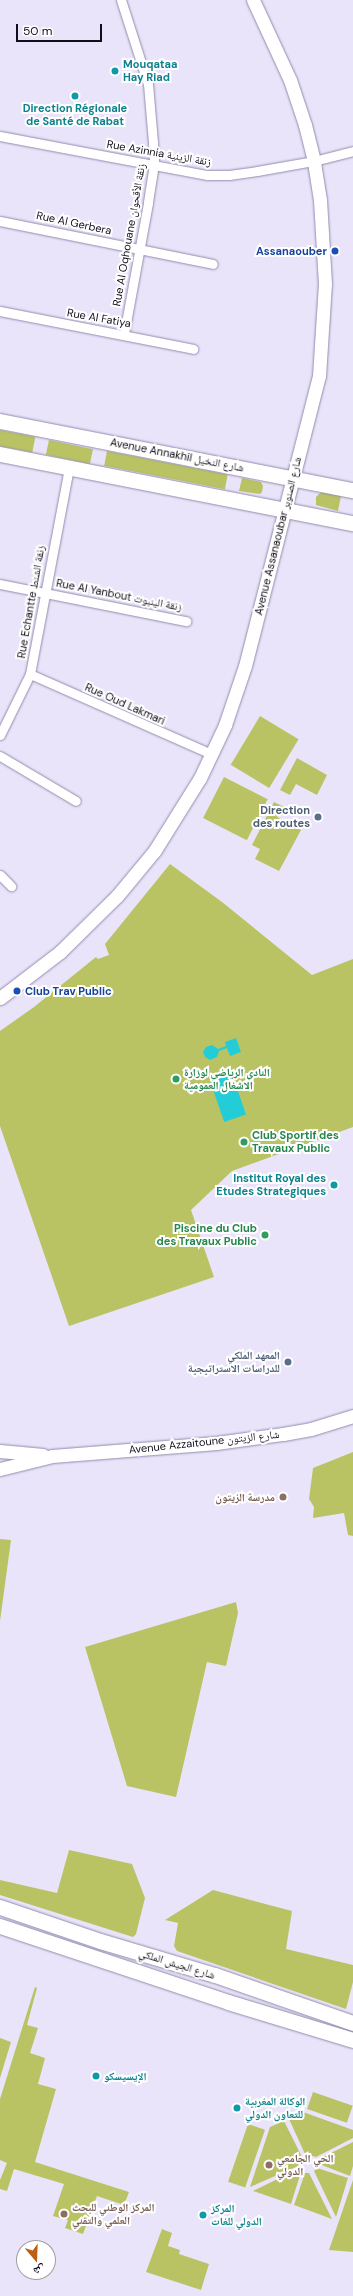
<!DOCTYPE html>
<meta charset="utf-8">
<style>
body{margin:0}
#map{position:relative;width:353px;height:2296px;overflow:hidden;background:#e9e4fa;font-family:"DM Sans","Noto Naskh Arabic",sans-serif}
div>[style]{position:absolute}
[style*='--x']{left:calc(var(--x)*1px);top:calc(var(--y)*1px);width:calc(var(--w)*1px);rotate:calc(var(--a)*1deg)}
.green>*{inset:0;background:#b9c364;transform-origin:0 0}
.water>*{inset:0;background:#23cdd7;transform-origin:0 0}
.roads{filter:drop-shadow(0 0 1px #948bac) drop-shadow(0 0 1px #948bac)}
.street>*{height:9px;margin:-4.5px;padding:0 4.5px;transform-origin:4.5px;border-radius:4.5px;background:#fff}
.secondary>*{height:13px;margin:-6.5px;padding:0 6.5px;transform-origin:6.5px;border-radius:6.5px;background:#fff}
.primary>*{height:15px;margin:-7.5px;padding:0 7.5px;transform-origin:7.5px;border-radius:7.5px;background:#fff}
.dots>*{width:11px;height:11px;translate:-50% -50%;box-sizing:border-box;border:2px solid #fff;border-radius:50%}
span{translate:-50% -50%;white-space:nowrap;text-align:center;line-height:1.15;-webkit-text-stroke:4px #fff;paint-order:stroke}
.culture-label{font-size:11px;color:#0d838f;font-weight:700}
.left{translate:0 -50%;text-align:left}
.right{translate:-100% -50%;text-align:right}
.street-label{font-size:11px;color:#110d19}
.transit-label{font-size:11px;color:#164399;font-weight:700}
.service-label{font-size:11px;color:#4e5e75;font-weight:700}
.leisure-label{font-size:11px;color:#27864d;font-weight:700}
.education-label{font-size:11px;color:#785e54;font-weight:700}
.north{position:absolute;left:16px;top:2240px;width:40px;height:40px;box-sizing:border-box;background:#fff;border:1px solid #a09ea3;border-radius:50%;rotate:161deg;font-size:11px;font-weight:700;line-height:16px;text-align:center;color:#110d19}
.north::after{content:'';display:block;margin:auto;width:14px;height:18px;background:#bd5e15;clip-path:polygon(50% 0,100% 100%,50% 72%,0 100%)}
.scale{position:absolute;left:16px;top:24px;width:86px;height:18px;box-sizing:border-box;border:2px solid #110d19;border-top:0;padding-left:5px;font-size:12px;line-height:14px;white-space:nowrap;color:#110d19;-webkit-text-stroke:3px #fff;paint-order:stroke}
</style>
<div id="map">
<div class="green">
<div style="left:0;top:430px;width:36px;height:16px;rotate:11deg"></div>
<div style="left:49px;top:440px;width:45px;height:15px;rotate:12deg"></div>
<div style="left:107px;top:451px;width:123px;height:15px;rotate:11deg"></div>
<div style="clip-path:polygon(242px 478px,261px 482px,263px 486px,262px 492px,260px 494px,239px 491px)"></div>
<div style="clip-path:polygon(321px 492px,341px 496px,338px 511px,316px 505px,316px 497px)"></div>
<div style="left:260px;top:716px;width:45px;height:57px;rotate:31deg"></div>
<div style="clip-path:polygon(297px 758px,327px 775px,317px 795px,296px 784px,290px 795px,280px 790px)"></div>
<div style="left:224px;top:777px;width:49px;height:46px;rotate:27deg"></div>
<div style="clip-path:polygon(274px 802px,284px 807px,277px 817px,301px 830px,279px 871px,255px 859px,260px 849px,252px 845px)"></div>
<div style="clip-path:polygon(170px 864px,222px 902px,312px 975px,353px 959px,353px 1127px,232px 1171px,191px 1210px,214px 1277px,69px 1326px,0 1126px,0 1031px,34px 1007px,96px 957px,98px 959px,109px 955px,105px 944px)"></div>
<div style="clip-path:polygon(353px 1452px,353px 1536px,348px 1535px,344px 1513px,313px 1518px,314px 1507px,309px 1499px,313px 1468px)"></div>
<div style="clip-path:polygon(0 1539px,11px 1540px,0 1621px)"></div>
<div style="clip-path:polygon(236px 1602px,238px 1613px,226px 1666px,207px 1662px,176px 1797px,127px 1786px,85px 1647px)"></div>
<div style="clip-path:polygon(69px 1850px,132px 1864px,145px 1898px,136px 1934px,133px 1937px,0 1895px,0 1880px,57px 1893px)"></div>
<div style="clip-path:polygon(213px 1890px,292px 1911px,286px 1949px,353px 1965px,353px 1982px,346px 2009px,177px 1951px,174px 1946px,178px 1923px,165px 1920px)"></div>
<div style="clip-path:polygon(35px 1987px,37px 1988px,27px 2025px,38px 2028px,30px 2053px,45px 2058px,38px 2084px,56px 2089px,35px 2162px,129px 2192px,124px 2205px,97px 2196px,83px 2234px,65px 2228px,68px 2220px,53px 2216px,64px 2184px,14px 2169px,7px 2191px,0 2189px,0 2180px,7px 2163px,0 2160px,0 2099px)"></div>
<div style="clip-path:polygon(0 2038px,11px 2042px,0 2078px)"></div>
<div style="left:313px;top:2092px;width:42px;height:18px;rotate:19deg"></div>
<div style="clip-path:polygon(303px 2112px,353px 2130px,353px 2138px,316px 2157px,305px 2154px,289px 2119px)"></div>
<div style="clip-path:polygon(284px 2121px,301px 2155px,298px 2166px,250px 2187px,270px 2127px)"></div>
<div style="left:248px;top:2124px;width:18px;height:61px;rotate:19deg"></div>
<div style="clip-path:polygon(353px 2142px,353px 2166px,350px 2176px,319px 2164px,317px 2160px)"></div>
<div style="clip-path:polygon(317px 2168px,348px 2178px,336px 2217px,314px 2171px)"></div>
<div style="clip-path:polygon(298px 2169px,301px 2172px,291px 2204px,253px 2191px)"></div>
<div style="clip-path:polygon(305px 2173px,309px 2173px,332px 2219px,294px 2205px)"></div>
<div style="clip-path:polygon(353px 2180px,353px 2252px,329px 2250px)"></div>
<div style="clip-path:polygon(162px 2229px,172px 2233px,168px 2246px,180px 2250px,179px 2254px,209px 2264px,201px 2290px,146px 2272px)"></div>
</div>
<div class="water">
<div style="clip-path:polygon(236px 1038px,241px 1052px,230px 1056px,227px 1048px,219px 1051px,217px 1057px,210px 1060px,205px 1057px,203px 1052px,206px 1047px,212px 1045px,218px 1049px,226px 1046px,225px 1042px)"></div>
<div style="left:231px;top:1071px;width:46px;height:23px;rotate:71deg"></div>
</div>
<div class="roads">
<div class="street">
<div style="--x:121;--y:0;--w:88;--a:72.2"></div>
<div style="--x:148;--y:84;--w:58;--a:85.1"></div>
<div style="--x:153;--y:142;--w:22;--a:87"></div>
<div style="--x:154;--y:164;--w:39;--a:99"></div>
<div style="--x:148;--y:203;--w:133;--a:100.4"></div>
<div style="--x:0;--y:136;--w:211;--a:10.7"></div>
<div style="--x:207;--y:175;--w:22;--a:0"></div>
<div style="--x:229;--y:175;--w:28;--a:-8"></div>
<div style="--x:257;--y:171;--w:58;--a:-10"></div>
<div style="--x:314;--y:161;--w:40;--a:-14.4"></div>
<div style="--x:0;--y:221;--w:217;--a:11.4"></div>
<div style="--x:0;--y:311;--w:197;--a:11.1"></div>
<div style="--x:0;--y:584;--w:190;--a:11.3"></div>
<div style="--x:30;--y:674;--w:198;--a:23.8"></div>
<div style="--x:0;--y:735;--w:68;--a:-63.8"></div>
<div style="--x:30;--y:674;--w:210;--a:-79.3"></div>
<div style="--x:0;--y:756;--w:88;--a:30.6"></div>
<div style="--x:0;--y:875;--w:16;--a:45"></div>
</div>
<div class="secondary">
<div style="--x:0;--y:998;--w:76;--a:-37.5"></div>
<div style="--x:60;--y:952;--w:80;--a:-44.5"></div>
<div style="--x:117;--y:896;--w:60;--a:-50.4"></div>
<div style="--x:155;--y:850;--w:85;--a:-58"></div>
<div style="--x:200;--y:778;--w:59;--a:-64.7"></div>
<div style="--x:225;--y:725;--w:62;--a:-71.3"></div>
<div style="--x:245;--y:666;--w:299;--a:-75.7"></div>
<div style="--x:319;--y:376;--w:92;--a:-86.3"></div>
<div style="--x:325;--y:284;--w:84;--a:-93.4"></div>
<div style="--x:320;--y:200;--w:39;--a:-99"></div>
<div style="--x:314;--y:161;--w:37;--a:-104"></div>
<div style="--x:305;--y:125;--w:47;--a:-108.4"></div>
<div style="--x:290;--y:80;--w:88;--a:-114.8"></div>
<div style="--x:0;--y:1451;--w:43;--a:5.3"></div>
<div style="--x:0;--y:1469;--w:54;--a:-14"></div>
<div style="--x:52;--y:1456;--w:165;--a:-4.5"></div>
<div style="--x:216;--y:1443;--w:68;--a:-7.7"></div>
<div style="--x:283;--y:1434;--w:28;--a:-10"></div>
<div style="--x:311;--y:1429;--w:44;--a:-17.2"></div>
</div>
<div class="primary">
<div style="--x:0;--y:421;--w:360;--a:11.1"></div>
<div style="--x:0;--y:454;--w:360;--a:11.1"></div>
<div style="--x:0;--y:1907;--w:106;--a:18.8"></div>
<div style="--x:100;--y:1941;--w:120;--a:16.5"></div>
<div style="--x:215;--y:1975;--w:146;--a:19.2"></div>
<div style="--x:0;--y:1926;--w:240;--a:18.4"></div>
<div style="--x:228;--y:2002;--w:131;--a:16.9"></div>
</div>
</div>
<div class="dots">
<div style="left:115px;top:71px;background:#0f9aa8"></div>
<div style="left:75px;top:96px;background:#0f9aa8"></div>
<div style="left:335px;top:251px;background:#1a4fb4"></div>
<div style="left:318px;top:817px;background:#5c6f8a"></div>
<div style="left:17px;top:991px;background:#1a4fb4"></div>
<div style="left:176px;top:1079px;background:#2e9e5b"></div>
<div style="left:244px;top:1142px;background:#2e9e5b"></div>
<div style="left:334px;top:1185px;background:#0f9aa8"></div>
<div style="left:265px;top:1235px;background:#2e9e5b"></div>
<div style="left:288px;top:1362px;background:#5c6f8a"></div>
<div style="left:283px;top:1497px;background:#8d6e63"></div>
<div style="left:96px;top:2076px;background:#0f9aa8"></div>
<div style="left:237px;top:2108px;background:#0f9aa8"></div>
<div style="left:269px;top:2165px;background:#8d6e63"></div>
<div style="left:64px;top:2214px;background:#8d6e63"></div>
<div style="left:203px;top:2215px;background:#0f9aa8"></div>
</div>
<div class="culture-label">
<span class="left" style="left:123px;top:71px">Mouqataa<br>Hay Riad</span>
<span style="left:75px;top:115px">Direction Régionale<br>de Santé de Rabat</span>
<span class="right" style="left:326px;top:1185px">Institut Royal des<br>Etudes Strategiques</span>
<span class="left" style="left:104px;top:2076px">اﻹيسيسكو</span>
<span class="left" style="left:245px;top:2108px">الوكالة المغربية<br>للتعاون الدولي</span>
<span class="left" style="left:211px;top:2215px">المركز<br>الدولي للغات</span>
</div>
<div class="street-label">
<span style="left:159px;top:153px;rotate:10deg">Rue Azinnia زنقة الزينية</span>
<span style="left:74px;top:223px;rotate:12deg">Rue Al Gerbera</span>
<span style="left:129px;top:235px;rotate:-80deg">Rue Al Oqhouane زنقة الأقحوان</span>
<span style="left:99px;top:318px;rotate:10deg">Rue Al Fatiya</span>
<span style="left:177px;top:455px;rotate:11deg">Avenue Annakhil شارع النخيل</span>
<span style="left:278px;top:536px;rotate:-76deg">Avenue Assanaoubar شارع الصنوبر</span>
<span style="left:119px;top:595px;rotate:11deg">Rue Al Yanbout زنقة الينبوت</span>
<span style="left:31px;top:602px;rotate:-80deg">Rue Echantte زنقة الشنط</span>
<span style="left:125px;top:704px;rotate:24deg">Rue Oud Lakmari</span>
<span style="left:204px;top:1442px;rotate:-6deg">Avenue Azzaitoune شارع الزيتون</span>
<span style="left:177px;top:1964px;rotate:17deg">شارع الجيش الملكي</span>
</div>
<div class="transit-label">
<span class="right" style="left:327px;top:251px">Assanaouber</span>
<span class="left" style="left:25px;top:991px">Club Trav Public</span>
</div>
<div class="service-label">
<span class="right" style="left:310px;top:817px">Direction<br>des routes</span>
<span class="right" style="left:280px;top:1362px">المعهد الملكي<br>للدراسات الاستراتيجية</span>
</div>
<div class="leisure-label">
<span class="left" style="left:184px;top:1079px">النادي الرياضي لوزارة<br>الاشغال العمومية</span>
<span class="left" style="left:252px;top:1142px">Club Sportif des<br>Travaux Public</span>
<span class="right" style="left:257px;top:1235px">Piscine du Club<br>des Travaux Public</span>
</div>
<div class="education-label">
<span class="right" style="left:275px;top:1497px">مدرسة الزيتون</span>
<span class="left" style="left:277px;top:2165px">الحي الجامعي<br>الدولي</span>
<span class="left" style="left:72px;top:2214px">المركز الوطني للبحث<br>العلمي والتقني</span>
</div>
<div class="north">ش</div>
<div class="scale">50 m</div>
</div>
